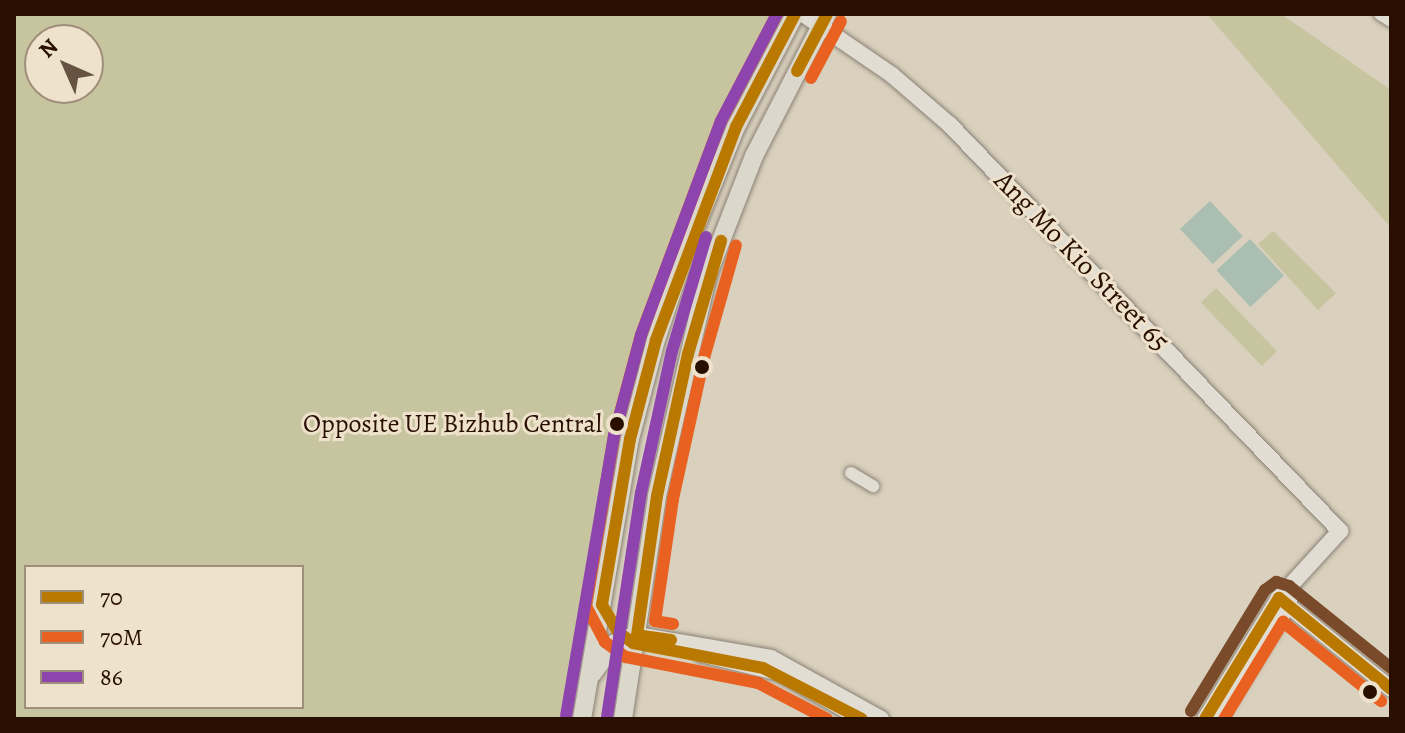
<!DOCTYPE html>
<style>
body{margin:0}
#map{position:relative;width:1405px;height:733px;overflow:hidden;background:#d9d0bd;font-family:Alegreya,serif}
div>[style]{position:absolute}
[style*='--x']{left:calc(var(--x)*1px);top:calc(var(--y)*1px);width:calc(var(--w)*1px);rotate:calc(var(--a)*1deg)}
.green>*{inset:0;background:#c7c4a0;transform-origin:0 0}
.water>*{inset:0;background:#aabfb1;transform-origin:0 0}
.roads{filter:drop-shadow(0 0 2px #8a8175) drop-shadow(0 0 2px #8a8175)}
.street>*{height:12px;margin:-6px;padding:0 6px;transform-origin:6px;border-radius:6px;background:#e2ddd3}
.secondary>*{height:16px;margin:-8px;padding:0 8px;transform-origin:8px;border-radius:8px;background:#e2ddd3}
.primary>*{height:18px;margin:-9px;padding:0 9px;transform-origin:9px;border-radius:9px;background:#dcd7cb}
.bus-1>*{height:12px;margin:-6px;padding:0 6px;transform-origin:6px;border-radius:6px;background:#b97900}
.bus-2>*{height:12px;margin:-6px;padding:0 6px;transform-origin:6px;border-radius:6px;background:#e86120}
.bus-3>*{height:12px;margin:-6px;padding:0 6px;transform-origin:6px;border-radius:6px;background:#8e44ad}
.bus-4>*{height:12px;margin:-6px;padding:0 6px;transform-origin:6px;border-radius:6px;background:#7a4b2a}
.dots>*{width:22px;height:22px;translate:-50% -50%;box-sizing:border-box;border:4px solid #eee2cc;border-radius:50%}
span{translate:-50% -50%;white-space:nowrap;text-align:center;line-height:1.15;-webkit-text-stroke:6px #eee2cc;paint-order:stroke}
.bus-label{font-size:26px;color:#280f00}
.right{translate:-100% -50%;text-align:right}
.street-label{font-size:28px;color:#280f00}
.frame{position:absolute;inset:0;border:16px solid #280f00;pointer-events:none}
.legend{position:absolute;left:24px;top:565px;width:280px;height:144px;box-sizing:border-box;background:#eee2cc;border:2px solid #9f8e7a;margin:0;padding:10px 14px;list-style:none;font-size:24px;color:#280f00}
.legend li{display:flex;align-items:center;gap:16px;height:40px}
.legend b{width:40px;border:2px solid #9f8e7a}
.north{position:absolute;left:24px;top:24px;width:80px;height:80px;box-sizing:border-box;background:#eee2cc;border:2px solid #9f8e7a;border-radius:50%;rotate:315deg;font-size:22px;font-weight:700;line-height:32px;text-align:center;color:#280f00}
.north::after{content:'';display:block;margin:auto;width:28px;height:36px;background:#665342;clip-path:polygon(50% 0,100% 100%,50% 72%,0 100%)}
</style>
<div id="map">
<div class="green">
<div style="clip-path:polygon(evenodd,14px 14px,780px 14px,687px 214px,610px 443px,568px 719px,14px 719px,14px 14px,40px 40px,88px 40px,88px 88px,40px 88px,40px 40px,14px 14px,26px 567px,302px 567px,302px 707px,26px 707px,26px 567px)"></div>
<div style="clip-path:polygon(1207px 14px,1281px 14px,1391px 90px,1391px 228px)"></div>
<div style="clip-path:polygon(1273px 231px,1336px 293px,1318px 310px,1258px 244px)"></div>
<div style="left:1216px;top:288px;width:88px;height:21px;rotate:46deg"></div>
</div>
<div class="water">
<div style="left:1210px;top:201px;width:48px;height:41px;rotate:47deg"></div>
<div style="left:1250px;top:239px;width:50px;height:46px;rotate:47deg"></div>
</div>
<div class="roads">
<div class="street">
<div style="--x:1380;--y:14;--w:13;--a:32"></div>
<div style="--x:851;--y:473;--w:26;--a:31"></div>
</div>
<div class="secondary">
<div style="--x:803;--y:14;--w:108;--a:34.4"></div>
<div style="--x:892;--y:75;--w:77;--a:40.8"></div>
<div style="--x:950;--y:125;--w:563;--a:46.15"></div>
<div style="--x:1340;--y:531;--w:91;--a:132.3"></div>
<div style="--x:1279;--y:598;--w:142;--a:121.4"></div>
<div style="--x:1280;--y:599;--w:143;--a:39"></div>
<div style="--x:637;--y:635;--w:136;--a:9.7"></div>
<div style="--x:771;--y:658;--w:126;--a:29"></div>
<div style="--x:701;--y:654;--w:81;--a:13.5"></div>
<div style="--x:780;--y:673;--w:76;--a:29.3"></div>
<div style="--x:1220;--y:714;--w:128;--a:-58"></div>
<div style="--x:1288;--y:605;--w:17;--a:-77"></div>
</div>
<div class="primary">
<div style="--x:592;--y:674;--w:39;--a:-53"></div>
<div style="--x:615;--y:643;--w:23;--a:-20"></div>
<div style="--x:582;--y:719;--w:284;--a:-80.3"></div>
<div style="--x:630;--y:439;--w:102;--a:-75.3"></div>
<div style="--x:656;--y:340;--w:100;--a:-71.4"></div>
<div style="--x:688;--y:245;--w:127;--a:-67.9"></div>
<div style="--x:736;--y:127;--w:127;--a:-62.4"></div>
<div style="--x:623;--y:719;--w:226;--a:-81.3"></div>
<div style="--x:657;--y:496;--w:228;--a:-77.1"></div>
<div style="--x:708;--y:274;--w:127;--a:-68.7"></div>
<div style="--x:754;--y:156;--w:160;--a:-62.8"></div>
</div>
</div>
<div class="bus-1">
<div style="--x:795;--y:14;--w:127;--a:117.6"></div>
<div style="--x:736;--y:127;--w:228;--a:110.6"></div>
<div style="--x:656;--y:340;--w:102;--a:104.7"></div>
<div style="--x:630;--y:439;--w:168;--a:99.6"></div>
<div style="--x:602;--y:605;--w:31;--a:59"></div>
<div style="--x:618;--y:632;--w:19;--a:36"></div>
<div style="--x:633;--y:643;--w:132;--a:10.9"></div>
<div style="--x:763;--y:668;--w:111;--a:27.3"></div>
<div style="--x:797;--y:71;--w:64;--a:-62.2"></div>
<div style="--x:671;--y:640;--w:34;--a:-172"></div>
<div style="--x:637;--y:635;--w:140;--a:-81.8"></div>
<div style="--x:657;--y:496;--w:145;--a:-77.7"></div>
<div style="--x:688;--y:354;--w:118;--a:-73.7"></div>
<div style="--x:1205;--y:719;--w:142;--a:-58.6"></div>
<div style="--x:1279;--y:598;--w:144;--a:39.1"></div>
</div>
<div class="bus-2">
<div style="--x:777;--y:14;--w:121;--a:117.6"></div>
<div style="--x:721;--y:121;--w:228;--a:110.5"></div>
<div style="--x:641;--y:335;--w:105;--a:105"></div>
<div style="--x:614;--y:436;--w:172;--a:99.4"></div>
<div style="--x:586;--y:606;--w:41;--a:62.2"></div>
<div style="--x:605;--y:642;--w:26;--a:36"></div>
<div style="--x:626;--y:657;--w:135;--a:11.1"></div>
<div style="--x:758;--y:683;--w:78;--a:27.6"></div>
<div style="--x:811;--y:78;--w:64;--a:-62.2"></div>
<div style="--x:673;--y:624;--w:18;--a:-171"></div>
<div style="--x:655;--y:621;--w:123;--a:-81.6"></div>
<div style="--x:673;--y:499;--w:144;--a:-77.6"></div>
<div style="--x:704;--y:358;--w:117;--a:-74.2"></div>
<div style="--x:1224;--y:719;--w:114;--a:-58.7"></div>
<div style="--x:1283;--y:622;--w:126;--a:38.9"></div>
</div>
<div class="bus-3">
<div style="--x:566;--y:716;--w:284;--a:-80.3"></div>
<div style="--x:614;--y:436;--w:105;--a:-75"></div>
<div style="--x:641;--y:335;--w:228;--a:-69.5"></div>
<div style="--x:721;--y:121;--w:121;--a:-62.4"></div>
<div style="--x:607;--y:717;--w:227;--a:-81.4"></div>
<div style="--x:641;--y:493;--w:145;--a:-77.7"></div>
<div style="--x:672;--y:351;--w:119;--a:-73.4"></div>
</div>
<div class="bus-4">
<div style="--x:1191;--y:711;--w:142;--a:-58.6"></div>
<div style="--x:1265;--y:590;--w:14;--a:-36"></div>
<div style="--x:1276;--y:582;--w:14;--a:17"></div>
<div style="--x:1289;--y:586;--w:131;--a:38.8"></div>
</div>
<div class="dots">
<div style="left:702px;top:367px;background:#280f00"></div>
<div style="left:617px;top:424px;background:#280f00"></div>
<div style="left:1370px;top:692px;background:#280f00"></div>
</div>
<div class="bus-label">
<span class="right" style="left:602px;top:424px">Opposite UE Bizhub Central</span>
</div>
<div class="street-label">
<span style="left:1082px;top:261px;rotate:46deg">Ang Mo Kio Street 65</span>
</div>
<div class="frame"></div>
<ul class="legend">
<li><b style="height:10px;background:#b97900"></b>70</li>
<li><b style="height:10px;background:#e86120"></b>70M</li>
<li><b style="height:10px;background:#8e44ad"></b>86</li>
</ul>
<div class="north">N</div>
</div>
